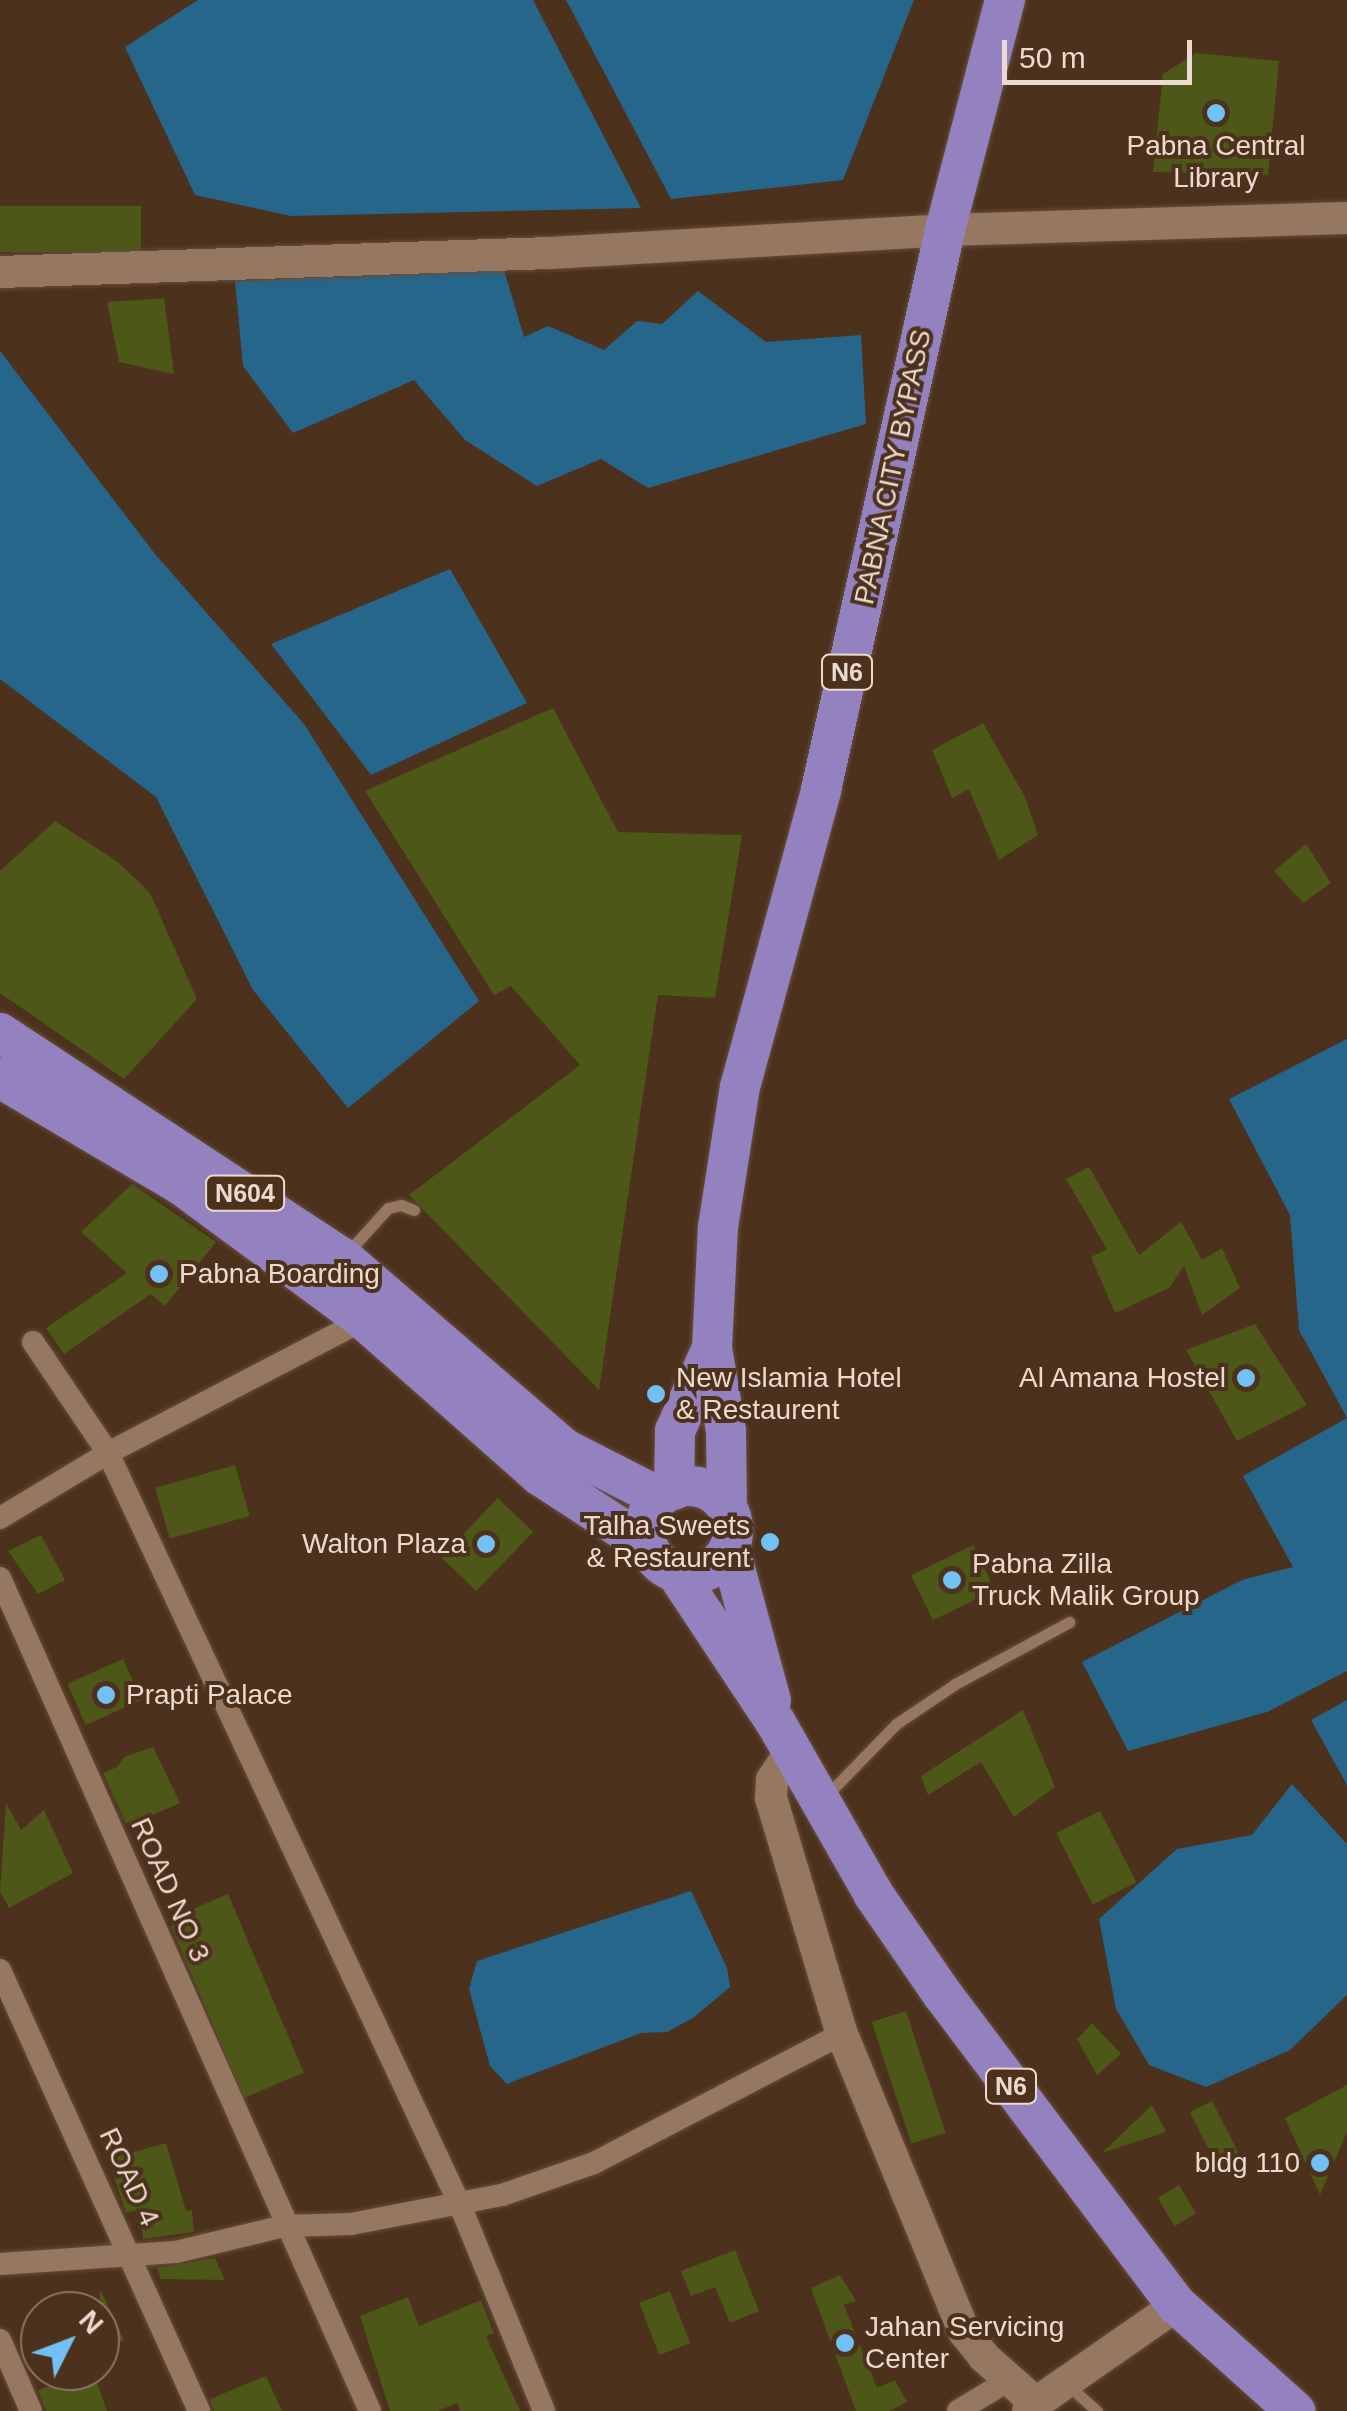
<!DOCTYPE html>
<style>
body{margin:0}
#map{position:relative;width:1347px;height:2411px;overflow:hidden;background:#4c311c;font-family:Helvetica,sans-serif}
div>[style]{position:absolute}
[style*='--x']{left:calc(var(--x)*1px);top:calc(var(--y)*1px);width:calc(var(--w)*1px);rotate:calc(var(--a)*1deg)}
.water>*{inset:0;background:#27668b}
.building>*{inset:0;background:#4d5717;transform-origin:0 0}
.roads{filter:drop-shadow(0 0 2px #654e3c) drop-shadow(0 0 2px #654e3c)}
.lane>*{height:11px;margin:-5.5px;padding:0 5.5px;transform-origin:5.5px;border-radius:5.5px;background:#967760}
.street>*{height:22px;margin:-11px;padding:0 11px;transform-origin:11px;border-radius:11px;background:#967760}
.secondary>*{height:32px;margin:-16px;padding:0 16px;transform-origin:16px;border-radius:16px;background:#967760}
.highway>*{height:40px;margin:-20px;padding:0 20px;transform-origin:20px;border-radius:20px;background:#9481bf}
.highway>.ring{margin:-20px;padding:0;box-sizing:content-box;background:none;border:40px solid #9481bf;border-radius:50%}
.dots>*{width:28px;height:28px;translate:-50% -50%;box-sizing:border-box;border:5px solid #4c311c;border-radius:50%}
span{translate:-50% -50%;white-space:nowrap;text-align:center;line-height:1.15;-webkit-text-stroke:8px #4c311c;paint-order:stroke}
.shield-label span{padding:2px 8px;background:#4c311c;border:2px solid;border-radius:8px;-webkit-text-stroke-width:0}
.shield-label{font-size:25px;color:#ecdace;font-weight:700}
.poi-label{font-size:28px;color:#ecdace}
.left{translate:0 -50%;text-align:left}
.right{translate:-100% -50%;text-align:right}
.street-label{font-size:28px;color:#ecdace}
.north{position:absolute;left:20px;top:2291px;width:100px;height:100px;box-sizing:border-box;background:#4c311c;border:2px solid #8c7563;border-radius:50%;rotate:48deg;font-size:28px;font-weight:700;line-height:40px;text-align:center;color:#ecdace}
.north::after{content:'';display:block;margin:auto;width:35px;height:45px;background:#71c1f4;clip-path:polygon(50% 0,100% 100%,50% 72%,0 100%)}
.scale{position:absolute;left:1002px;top:40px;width:190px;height:45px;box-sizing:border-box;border:5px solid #ecdace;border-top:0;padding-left:12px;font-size:30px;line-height:35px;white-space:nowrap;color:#ecdace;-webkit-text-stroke:8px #4c311c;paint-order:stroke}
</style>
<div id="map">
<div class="water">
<div style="clip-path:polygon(198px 0,533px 0,641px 208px,291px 216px,195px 195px,125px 47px)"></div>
<div style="clip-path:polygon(566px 0,914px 0,843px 180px,671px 199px)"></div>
<div style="clip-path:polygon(504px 270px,524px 337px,548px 326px,604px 350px,637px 321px,662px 324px,698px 291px,766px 342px,861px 335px,866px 424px,648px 488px,601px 459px,537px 486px,465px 440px,414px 380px,293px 433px,243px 366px,235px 281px)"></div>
<div style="clip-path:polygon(0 351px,155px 554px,304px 724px,479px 1001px,348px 1108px,253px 990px,156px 797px,0 679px)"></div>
<div style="clip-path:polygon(450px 569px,527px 703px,371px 775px,271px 644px)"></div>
<div style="clip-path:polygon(1347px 1039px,1347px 1418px,1299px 1330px,1290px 1215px,1229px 1099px)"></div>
<div style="clip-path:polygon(1347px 1418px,1347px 1671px,1267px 1712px,1128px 1751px,1082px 1662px,1242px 1580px,1293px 1567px,1243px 1476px)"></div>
<div style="clip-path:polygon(1347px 1700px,1347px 1785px,1311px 1720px)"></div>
<div style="clip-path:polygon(1292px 1784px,1347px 1844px,1347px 1995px,1290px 2050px,1206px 2087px,1149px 2065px,1116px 2009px,1099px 1919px,1177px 1849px,1252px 1835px)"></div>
<div style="clip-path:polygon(691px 1891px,727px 1968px,730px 1987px,693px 2018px,667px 2032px,641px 2033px,507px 2084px,490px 2066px,469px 1989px,477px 1961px)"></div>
</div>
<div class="building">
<div style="clip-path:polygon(1196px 53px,1279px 61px,1268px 175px,1153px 172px,1163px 74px)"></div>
<div style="left:0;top:206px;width:141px;height:46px"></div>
<div style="clip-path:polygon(164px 298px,174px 374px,119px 362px,107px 302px)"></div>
<div style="clip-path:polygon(553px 708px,618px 832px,742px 835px,715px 998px,658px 995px,599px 1390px,409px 1195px,580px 1065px,511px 986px,494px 995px,365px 791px)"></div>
<div style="clip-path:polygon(983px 723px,1025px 797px,1038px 835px,999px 860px,969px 789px,952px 798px,932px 750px)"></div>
<div style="clip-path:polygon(55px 821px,118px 862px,150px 893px,197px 999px,124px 1079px,0 993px,0 871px)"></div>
<div style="clip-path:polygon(1306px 844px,1331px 883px,1303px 903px,1274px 871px)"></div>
<div style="clip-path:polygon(1089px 1167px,1139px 1255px,1181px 1222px,1202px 1260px,1222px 1248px,1240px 1288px,1202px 1315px,1184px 1266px,1169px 1288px,1115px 1313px,1091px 1257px,1107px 1249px,1066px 1179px)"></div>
<div style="clip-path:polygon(132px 1184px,216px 1242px,165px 1306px,151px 1294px,64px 1354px,46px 1328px,127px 1273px,81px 1232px)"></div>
<div style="clip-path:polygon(1255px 1324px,1307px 1405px,1237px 1441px,1186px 1350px)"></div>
<div style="left:235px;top:1465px;width:53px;height:83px;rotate:74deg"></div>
<div style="left:498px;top:1498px;width:49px;height:82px;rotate:44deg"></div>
<div style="clip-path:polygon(41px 1535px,65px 1580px,38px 1594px,8px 1551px)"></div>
<div style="left:973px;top:1545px;width:50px;height:69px;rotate:64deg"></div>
<div style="left:123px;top:1659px;width:45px;height:61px;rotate:66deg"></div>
<div style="clip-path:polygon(1023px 1710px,1055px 1787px,1014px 1817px,981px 1762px,928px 1795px,921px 1776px)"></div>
<div style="clip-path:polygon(153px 1747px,180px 1803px,127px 1826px,103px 1773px,117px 1767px,124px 1757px)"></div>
<div style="clip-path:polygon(6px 1803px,21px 1830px,44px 1810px,73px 1873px,9px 1908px,0 1892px)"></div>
<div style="left:1100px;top:1811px;width:80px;height:49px;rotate:63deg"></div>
<div style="left:228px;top:1894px;width:194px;height:65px;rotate:67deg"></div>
<div style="left:906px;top:2011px;width:128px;height:36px;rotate:72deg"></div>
<div style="clip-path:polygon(1092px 2023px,1121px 2054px,1097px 2075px,1077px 2039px)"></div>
<div style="clip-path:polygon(1347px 2085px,1347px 2132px,1320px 2195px,1285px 2118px)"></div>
<div style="left:1212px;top:2101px;width:59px;height:25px;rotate:63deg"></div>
<div style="clip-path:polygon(1152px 2105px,1166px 2132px,1102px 2153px)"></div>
<div style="clip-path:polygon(166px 2143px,186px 2211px,192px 2210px,194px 2232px,143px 2239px,140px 2210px,126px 2213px,108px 2159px)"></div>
<div style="left:1179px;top:2185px;width:33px;height:25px;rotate:59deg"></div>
<div style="clip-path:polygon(735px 2250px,759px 2311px,730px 2323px,715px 2287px,691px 2296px,681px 2271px)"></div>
<div style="clip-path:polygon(215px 2258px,225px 2280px,161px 2279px,157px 2268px)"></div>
<div style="clip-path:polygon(840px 2275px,856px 2301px,844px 2305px,877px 2388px,895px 2380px,907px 2402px,889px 2411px,856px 2411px,811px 2288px)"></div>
<div style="clip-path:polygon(100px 2289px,124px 2340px,100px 2351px)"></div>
<div style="left:670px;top:2291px;width:56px;height:33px;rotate:69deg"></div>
<div style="clip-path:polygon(408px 2297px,419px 2326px,481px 2300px,494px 2333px,486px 2336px,520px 2411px,460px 2411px,457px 2403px,438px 2411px,390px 2411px,360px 2316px)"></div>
<div style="clip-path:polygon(93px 2371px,107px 2411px,46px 2411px,38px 2390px)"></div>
<div style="clip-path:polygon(266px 2376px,282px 2411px,214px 2411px,210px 2399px)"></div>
</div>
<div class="roads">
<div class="lane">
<div style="--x:349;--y:1251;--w:58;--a:-47.8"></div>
<div style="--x:388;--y:1208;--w:13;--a:-13"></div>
<div style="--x:401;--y:1205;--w:14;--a:21"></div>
<div style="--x:827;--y:1795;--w:99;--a:-45.8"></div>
<div style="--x:896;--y:1724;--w:71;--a:-34.1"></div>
<div style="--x:955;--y:1684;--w:130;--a:-28.5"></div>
<div style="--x:1069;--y:2386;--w:38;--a:42"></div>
</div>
<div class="street">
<div style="--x:33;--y:1342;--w:134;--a:56"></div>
<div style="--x:108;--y:1453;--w:830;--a:64.92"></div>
<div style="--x:460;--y:2205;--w:222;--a:67.8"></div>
<div style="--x:0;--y:1518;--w:126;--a:-31"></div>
<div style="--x:108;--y:1453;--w:288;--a:-27.5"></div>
<div style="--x:0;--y:1578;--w:911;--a:66.05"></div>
<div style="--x:0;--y:1970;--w:484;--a:65.7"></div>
<div style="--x:0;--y:2264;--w:176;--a:-3.9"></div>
<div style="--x:176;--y:2252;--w:111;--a:-13.5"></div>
<div style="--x:284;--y:2226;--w:67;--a:-1.7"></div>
<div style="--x:351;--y:2224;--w:154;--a:-10.9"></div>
<div style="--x:502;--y:2195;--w:97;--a:-19.2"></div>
<div style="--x:594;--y:2163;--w:280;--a:-27.5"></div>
<div style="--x:0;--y:2340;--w:77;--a:66.4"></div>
<div style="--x:958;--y:2411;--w:60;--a:-31.3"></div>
</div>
<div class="secondary">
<div style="--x:0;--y:272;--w:549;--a:-1.98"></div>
<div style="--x:549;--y:253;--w:397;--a:-3.3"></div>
<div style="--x:945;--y:230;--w:402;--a:-1.7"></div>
<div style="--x:790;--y:1753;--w:32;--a:124"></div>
<div style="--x:772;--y:1780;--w:18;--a:93"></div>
<div style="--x:771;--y:1798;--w:246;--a:73.3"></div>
<div style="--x:842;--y:2034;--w:322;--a:67.7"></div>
<div style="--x:964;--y:2332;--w:32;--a:51"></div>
<div style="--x:984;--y:2357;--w:69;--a:41.5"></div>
<div style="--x:1036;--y:2403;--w:11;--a:135"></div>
<div style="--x:1036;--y:2403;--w:172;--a:-34.8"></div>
</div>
<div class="highway">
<div style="--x:0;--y:1033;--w:410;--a:33.3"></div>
<div style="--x:343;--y:1258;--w:293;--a:40.7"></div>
<div style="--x:565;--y:1449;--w:106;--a:27.1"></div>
<div style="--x:0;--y:1078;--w:210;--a:30.6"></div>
<div style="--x:181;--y:1185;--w:227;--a:36.4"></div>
<div style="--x:364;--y:1320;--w:234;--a:41.5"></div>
<div style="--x:539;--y:1475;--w:126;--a:33.1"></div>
<div class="ring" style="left:645px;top:1486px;width:48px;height:48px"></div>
<div style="--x:674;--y:1490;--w:59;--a:-89"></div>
<div style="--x:675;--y:1431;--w:91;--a:-66"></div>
<div style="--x:727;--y:1506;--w:75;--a:-90.8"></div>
<div style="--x:726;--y:1431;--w:84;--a:-99.6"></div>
<div style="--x:712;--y:1348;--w:121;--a:-87.2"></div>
<div style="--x:718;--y:1227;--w:142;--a:-81.1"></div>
<div style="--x:740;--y:1087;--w:308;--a:-74.7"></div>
<div style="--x:821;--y:790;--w:574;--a:-77.51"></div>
<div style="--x:945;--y:230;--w:238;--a:-75.4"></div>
<div style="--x:730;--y:1550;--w:156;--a:74.8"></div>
<div style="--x:675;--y:1571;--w:182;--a:56.4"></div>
<div style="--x:776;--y:1723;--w:198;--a:60.3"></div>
<div style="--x:874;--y:1895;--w:121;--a:55.4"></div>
<div style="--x:943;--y:1995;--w:388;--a:53"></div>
<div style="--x:1177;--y:2305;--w:159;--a:41.9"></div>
</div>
</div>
<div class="dots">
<div style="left:1216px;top:113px;background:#71c1f4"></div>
<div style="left:159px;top:1274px;background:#71c1f4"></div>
<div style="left:1246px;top:1378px;background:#71c1f4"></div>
<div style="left:656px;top:1394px;background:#71c1f4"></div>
<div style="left:770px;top:1542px;background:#71c1f4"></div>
<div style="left:486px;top:1544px;background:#71c1f4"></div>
<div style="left:952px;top:1580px;background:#71c1f4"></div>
<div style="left:106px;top:1695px;background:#71c1f4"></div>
<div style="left:1320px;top:2163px;background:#71c1f4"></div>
<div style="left:845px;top:2343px;background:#71c1f4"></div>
</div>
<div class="shield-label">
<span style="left:847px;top:672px">N6</span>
<span style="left:245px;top:1193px">N604</span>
<span style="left:1011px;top:2086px">N6</span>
</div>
<div class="poi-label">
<span style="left:1216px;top:162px">Pabna Central<br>Library</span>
<span class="left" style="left:179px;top:1274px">Pabna Boarding</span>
<span class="left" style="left:676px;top:1394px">New Islamia Hotel<br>&amp; Restaurent</span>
<span class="right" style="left:1226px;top:1378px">Al Amana Hostel</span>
<span class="right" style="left:750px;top:1542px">Talha Sweets<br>&amp; Restaurent</span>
<span class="right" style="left:466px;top:1544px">Walton Plaza</span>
<span class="left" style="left:972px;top:1580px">Pabna Zilla<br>Truck Malik Group</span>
<span class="left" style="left:126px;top:1695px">Prapti Palace</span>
<span class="right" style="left:1300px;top:2163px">bldg 110</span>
<span class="left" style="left:865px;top:2343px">Jahan Servicing<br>Center</span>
</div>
<div class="street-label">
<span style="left:893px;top:467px;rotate:-78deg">PABNA CITY BYPASS</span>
<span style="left:170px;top:1890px;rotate:66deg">ROAD NO 3</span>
<span style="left:129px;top:2177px;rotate:65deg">ROAD 4</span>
</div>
<div class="north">N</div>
<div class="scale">50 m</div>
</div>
